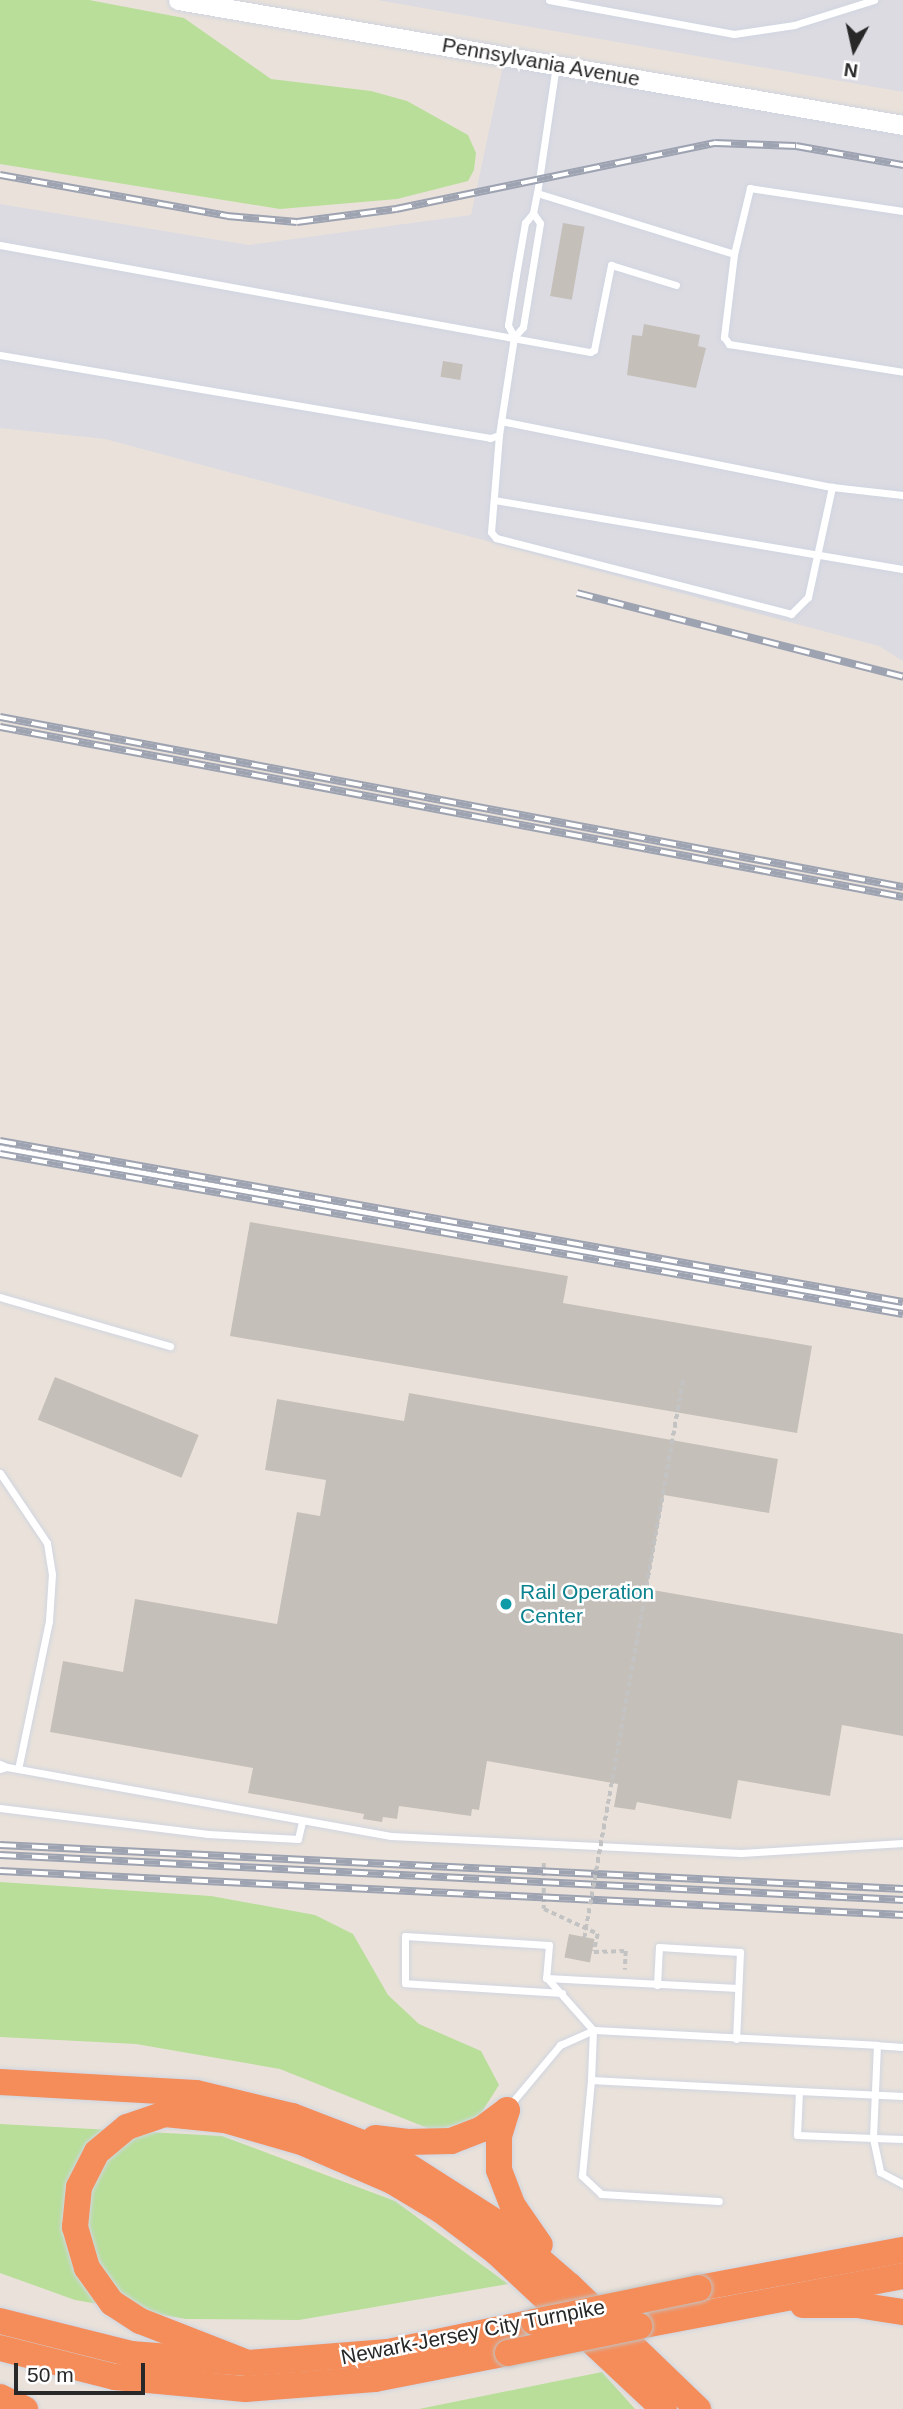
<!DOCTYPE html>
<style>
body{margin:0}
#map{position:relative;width:903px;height:2409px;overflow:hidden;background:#eae2da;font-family:Helvetica,sans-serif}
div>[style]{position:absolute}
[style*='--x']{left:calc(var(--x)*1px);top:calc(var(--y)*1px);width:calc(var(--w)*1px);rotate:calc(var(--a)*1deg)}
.industrial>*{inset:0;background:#dcdbe2}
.green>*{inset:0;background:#b8de99}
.building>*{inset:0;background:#c5bfba;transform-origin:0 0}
.path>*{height:3.5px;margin-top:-1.75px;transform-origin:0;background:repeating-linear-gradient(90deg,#c3c3c3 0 5px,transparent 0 8.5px)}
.roads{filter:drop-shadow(0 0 2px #d0d5e0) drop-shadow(0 0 2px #d0d5e0)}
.service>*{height:7px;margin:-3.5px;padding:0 3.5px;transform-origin:3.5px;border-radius:3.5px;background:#fff}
.secondary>*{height:19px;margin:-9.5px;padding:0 9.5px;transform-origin:9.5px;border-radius:9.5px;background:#fff}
.motorway>*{height:26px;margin:-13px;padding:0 13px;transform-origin:13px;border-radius:13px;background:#f58d5a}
.rail>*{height:8px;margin-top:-4px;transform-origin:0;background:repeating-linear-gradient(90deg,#fff 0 16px,#9ea3b2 0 32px);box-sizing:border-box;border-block:2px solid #9ea3b2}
.path-bridge>*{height:3.5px;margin-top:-1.75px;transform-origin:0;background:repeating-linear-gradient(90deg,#c3c3c3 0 5px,transparent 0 8.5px)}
.bridges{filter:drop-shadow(0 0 2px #c3c3c3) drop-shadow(0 0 2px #c3c3c3)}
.motorway-bridge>*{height:26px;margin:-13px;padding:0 13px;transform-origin:13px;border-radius:13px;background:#f58d5a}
.dots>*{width:19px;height:19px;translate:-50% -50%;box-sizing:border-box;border:4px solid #fff;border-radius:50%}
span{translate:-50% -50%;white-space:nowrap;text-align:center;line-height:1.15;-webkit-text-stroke:5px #fff;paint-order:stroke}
.street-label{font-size:21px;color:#282828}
.culture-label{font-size:21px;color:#0d838f}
.left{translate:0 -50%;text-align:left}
.north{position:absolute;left:819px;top:14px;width:70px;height:70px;-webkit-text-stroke:5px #fff;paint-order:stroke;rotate:188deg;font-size:19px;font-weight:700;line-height:28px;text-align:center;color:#282828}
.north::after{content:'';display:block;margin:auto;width:24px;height:32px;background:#282828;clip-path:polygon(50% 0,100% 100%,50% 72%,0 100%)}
.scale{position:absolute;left:14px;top:2363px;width:131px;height:32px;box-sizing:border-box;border:4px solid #282828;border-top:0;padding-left:9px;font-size:21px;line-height:24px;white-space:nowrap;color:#282828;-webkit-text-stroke:5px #fff;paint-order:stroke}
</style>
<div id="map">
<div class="industrial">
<div style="clip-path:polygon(377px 0,903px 0,903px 92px)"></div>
<div style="clip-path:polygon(505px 56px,903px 136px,903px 661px,879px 646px,105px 439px,0 428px,0 204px,249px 245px,471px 215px)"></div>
</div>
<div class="green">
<div style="clip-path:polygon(0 0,89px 0,184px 18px,271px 79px,371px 91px,407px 101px,468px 135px,476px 153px,474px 170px,468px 181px,397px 199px,280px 209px,0 164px)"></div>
<div style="clip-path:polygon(0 1882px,211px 1896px,315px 1915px,353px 1934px,388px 1995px,419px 2024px,481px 2051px,499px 2085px,478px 2118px,435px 2131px,280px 2069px,136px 2044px,0 2037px)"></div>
<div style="clip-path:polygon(0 2124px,222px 2136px,395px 2201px,508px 2284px,299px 2320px,186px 2319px,75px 2300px,0 2273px)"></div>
<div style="clip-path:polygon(602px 2372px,635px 2409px,419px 2409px)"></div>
</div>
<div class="building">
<div style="left:563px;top:223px;width:22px;height:74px;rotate:10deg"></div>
<div style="clip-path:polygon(644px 324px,700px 335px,698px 346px,706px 348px,696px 388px,627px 375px,632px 335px,642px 336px)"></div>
<div style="left:443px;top:361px;width:20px;height:16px;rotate:9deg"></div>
<div style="clip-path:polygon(250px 1222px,568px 1276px,563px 1303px,812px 1346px,797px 1433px,230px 1336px)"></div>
<div style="left:55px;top:1377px;width:155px;height:46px;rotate:22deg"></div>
<div style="clip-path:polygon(409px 1393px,778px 1459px,769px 1513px,664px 1495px,647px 1589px,903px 1634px,903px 1736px,842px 1725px,830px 1796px,738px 1780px,731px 1819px,637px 1802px,635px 1810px,614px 1807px,618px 1784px,487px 1761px,479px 1810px,472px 1809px,471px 1816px,399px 1806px,397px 1819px,383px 1817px,382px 1822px,363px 1819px,364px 1814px,248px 1793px,253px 1768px,50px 1732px,63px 1661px,123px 1672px,135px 1599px,277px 1624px,297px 1512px,320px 1516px,326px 1480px,265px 1470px,277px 1399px,404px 1421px)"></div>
<div style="left:569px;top:1934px;width:26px;height:24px;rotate:11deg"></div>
</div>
<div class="path">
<div style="--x:544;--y:1863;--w:46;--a:90"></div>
<div style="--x:544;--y:1909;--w:60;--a:24.8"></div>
<div style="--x:598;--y:1934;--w:18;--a:103"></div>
<div style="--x:594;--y:1952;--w:32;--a:-2"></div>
<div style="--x:626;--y:1951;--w:19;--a:93"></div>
</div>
<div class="roads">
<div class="service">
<div style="--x:549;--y:0;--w:188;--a:10.4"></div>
<div style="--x:734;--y:34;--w:61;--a:-8.5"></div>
<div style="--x:794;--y:25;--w:84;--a:-17.4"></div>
<div style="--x:556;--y:65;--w:129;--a:98.4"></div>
<div style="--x:537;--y:193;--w:206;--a:17.2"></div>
<div style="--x:903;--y:211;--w:155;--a:-171.5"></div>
<div style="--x:750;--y:188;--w:68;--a:103.6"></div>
<div style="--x:734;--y:254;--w:84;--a:96.9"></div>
<div style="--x:724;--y:337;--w:9;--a:54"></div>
<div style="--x:729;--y:344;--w:176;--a:9.1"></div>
<div style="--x:0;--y:245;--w:600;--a:10.28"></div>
<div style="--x:590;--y:352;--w:4;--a:-27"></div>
<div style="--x:594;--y:350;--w:87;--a:-78.7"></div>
<div style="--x:611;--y:265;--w:68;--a:17.1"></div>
<div style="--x:514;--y:337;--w:13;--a:-48"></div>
<div style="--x:523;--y:327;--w:105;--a:-80.7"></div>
<div style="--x:540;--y:223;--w:12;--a:-125"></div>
<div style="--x:0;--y:355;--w:497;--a:9.6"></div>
<div style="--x:490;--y:438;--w:9;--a:-18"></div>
<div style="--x:499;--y:435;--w:99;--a:-81.3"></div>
<div style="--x:514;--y:337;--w:13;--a:-117"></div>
<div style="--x:508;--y:325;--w:51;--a:-80.9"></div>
<div style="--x:516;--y:275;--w:53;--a:-80.2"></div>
<div style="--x:525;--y:223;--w:13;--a:-51"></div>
<div style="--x:533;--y:213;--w:20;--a:-79"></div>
<div style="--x:501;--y:421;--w:338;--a:11.3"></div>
<div style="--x:832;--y:487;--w:71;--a:6.4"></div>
<div style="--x:499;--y:435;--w:97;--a:94.7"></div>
<div style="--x:491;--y:532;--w:8;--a:50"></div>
<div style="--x:496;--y:538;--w:305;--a:14.4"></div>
<div style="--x:791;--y:614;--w:24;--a:-45"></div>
<div style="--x:808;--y:597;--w:113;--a:-77.7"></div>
<div style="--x:494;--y:500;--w:415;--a:9.6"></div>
<div style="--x:0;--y:1149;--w:917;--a:9.99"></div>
<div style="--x:0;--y:1297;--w:177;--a:16.1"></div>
<div style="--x:0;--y:1473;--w:84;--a:56.1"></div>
<div style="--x:47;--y:1543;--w:31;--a:81"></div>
<div style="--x:52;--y:1574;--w:47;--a:93.7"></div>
<div style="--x:49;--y:1621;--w:151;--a:101.8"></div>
<div style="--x:0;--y:1764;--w:8;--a:23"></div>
<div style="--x:7;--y:1767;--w:7;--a:164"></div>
<div style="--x:7;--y:1767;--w:390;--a:10.2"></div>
<div style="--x:391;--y:1836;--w:350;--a:2.8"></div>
<div style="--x:741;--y:1853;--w:162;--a:-3.5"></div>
<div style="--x:0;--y:1808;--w:210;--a:7.1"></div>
<div style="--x:208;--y:1834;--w:90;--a:3.2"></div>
<div style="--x:298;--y:1839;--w:17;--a:-77"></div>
<div style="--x:547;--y:1978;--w:69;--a:48.5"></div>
<div style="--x:593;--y:2030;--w:50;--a:92.3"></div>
<div style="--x:591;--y:2080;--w:208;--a:3"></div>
<div style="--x:799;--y:2091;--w:44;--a:92.6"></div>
<div style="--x:797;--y:2135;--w:76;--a:2.3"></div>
<div style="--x:873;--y:2138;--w:35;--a:78"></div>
<div style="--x:880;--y:2172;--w:26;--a:28"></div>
<div style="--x:657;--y:1985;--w:38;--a:-87"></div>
<div style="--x:659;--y:1947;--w:81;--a:3.5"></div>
<div style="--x:740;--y:1952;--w:87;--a:92.6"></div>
<div style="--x:562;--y:1993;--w:157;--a:-176.4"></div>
<div style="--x:405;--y:1983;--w:47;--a:-90"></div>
<div style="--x:405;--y:1936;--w:144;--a:3.6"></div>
<div style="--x:549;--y:1945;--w:33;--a:95"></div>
<div style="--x:546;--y:1978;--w:192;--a:3"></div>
<div style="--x:903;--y:2047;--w:26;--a:-176"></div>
<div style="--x:877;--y:2045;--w:93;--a:92.5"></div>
<div style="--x:873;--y:2138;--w:30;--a:2"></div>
<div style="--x:591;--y:2080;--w:96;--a:95.4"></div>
<div style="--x:582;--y:2176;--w:26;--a:43"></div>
<div style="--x:601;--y:2194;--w:118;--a:3.4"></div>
<div style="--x:799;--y:2091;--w:104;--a:2.8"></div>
<div style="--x:509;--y:2106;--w:80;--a:-50.1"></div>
<div style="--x:560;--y:2045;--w:36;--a:-24"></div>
<div style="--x:593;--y:2030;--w:284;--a:3"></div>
</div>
<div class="secondary">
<div style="--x:178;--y:0;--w:736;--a:9.78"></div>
</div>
<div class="motorway">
<div style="--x:0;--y:2082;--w:196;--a:3.2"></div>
<div style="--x:196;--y:2093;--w:99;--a:13.5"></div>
<div style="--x:292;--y:2116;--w:101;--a:21"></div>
<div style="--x:386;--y:2152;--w:130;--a:32.5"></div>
<div style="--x:496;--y:2222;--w:98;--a:40.9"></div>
<div style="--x:570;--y:2286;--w:178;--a:43.9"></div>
<div style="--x:507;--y:2110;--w:27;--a:107"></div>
<div style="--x:499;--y:2136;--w:34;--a:90"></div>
<div style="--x:499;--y:2170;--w:39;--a:69"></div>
<div style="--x:513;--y:2206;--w:47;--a:55.3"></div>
<div style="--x:375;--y:2138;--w:31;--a:7"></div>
<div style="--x:406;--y:2142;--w:45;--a:-1.3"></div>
<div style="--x:451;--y:2141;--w:33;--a:-21"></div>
<div style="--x:482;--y:2129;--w:31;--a:-37"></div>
<div style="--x:699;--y:2288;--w:208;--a:-10.6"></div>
<div style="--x:803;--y:2305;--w:54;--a:0"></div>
<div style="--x:857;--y:2305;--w:47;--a:8.7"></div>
<div style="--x:0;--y:2321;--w:135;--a:14.1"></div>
<div style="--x:131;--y:2354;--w:117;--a:4.4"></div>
<div style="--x:248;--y:2363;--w:140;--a:-4.5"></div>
<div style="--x:388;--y:2352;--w:149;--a:-11.6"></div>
<div style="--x:639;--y:2326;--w:269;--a:-10.7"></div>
<div style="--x:0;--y:2348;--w:119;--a:14.2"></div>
<div style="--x:115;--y:2377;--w:131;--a:5.3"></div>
<div style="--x:245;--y:2389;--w:130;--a:-4.4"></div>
<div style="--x:375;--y:2379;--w:136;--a:-11.1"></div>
<div style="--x:248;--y:2363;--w:116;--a:-158.7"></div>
<div style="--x:140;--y:2321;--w:33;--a:-147"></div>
<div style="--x:112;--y:2303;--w:43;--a:-125.5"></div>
<div style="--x:87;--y:2268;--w:43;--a:-106.3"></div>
<div style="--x:75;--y:2227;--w:40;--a:-84.3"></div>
<div style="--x:79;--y:2187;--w:39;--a:-63"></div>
<div style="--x:97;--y:2152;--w:39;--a:-40"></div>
<div style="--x:127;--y:2127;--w:40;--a:-18.9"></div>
<div style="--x:165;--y:2114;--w:60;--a:5.7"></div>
<div style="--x:225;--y:2120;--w:82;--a:16.2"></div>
<div style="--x:304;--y:2143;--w:96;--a:23.4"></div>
<div style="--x:392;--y:2181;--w:58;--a:31"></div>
<div style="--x:442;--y:2211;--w:68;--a:37.2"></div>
<div style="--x:496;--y:2252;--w:230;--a:43.1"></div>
<div style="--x:0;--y:2397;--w:28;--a:26"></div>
</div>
</div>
<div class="rail">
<div style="--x:0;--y:175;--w:231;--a:10.2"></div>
<div style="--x:227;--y:216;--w:70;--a:4.9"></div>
<div style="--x:297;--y:222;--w:100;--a:-7.5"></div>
<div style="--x:396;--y:209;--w:326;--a:-11.7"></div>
<div style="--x:715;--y:143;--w:81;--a:2.1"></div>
<div style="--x:796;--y:146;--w:109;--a:10.1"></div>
<div style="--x:577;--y:593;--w:337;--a:14.4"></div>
<div style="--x:0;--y:717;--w:919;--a:10.66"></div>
<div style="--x:0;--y:727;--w:919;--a:10.66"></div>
<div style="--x:0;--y:1141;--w:917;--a:10.11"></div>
<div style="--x:0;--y:1154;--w:917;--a:10.05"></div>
<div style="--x:0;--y:1845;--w:904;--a:2.79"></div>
<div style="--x:0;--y:1855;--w:904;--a:2.85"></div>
<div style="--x:0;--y:1871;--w:904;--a:2.79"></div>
</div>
<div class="path-bridge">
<div style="--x:584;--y:1938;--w:568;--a:-79.96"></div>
</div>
<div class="bridges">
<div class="motorway-bridge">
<div style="--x:534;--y:2322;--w:168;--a:-11.6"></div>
<div style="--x:508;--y:2353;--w:134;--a:-11.6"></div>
</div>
</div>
<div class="dots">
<div style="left:506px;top:1604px;background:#0f9aa8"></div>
</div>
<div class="street-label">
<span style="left:541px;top:62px;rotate:10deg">Pennsylvania Avenue</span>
<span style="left:473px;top:2332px;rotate:-11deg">Newark-Jersey City Turnpike</span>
</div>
<div class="culture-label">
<span class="left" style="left:520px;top:1604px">Rail Operation<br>Center</span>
</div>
<div class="north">N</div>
<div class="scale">50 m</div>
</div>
